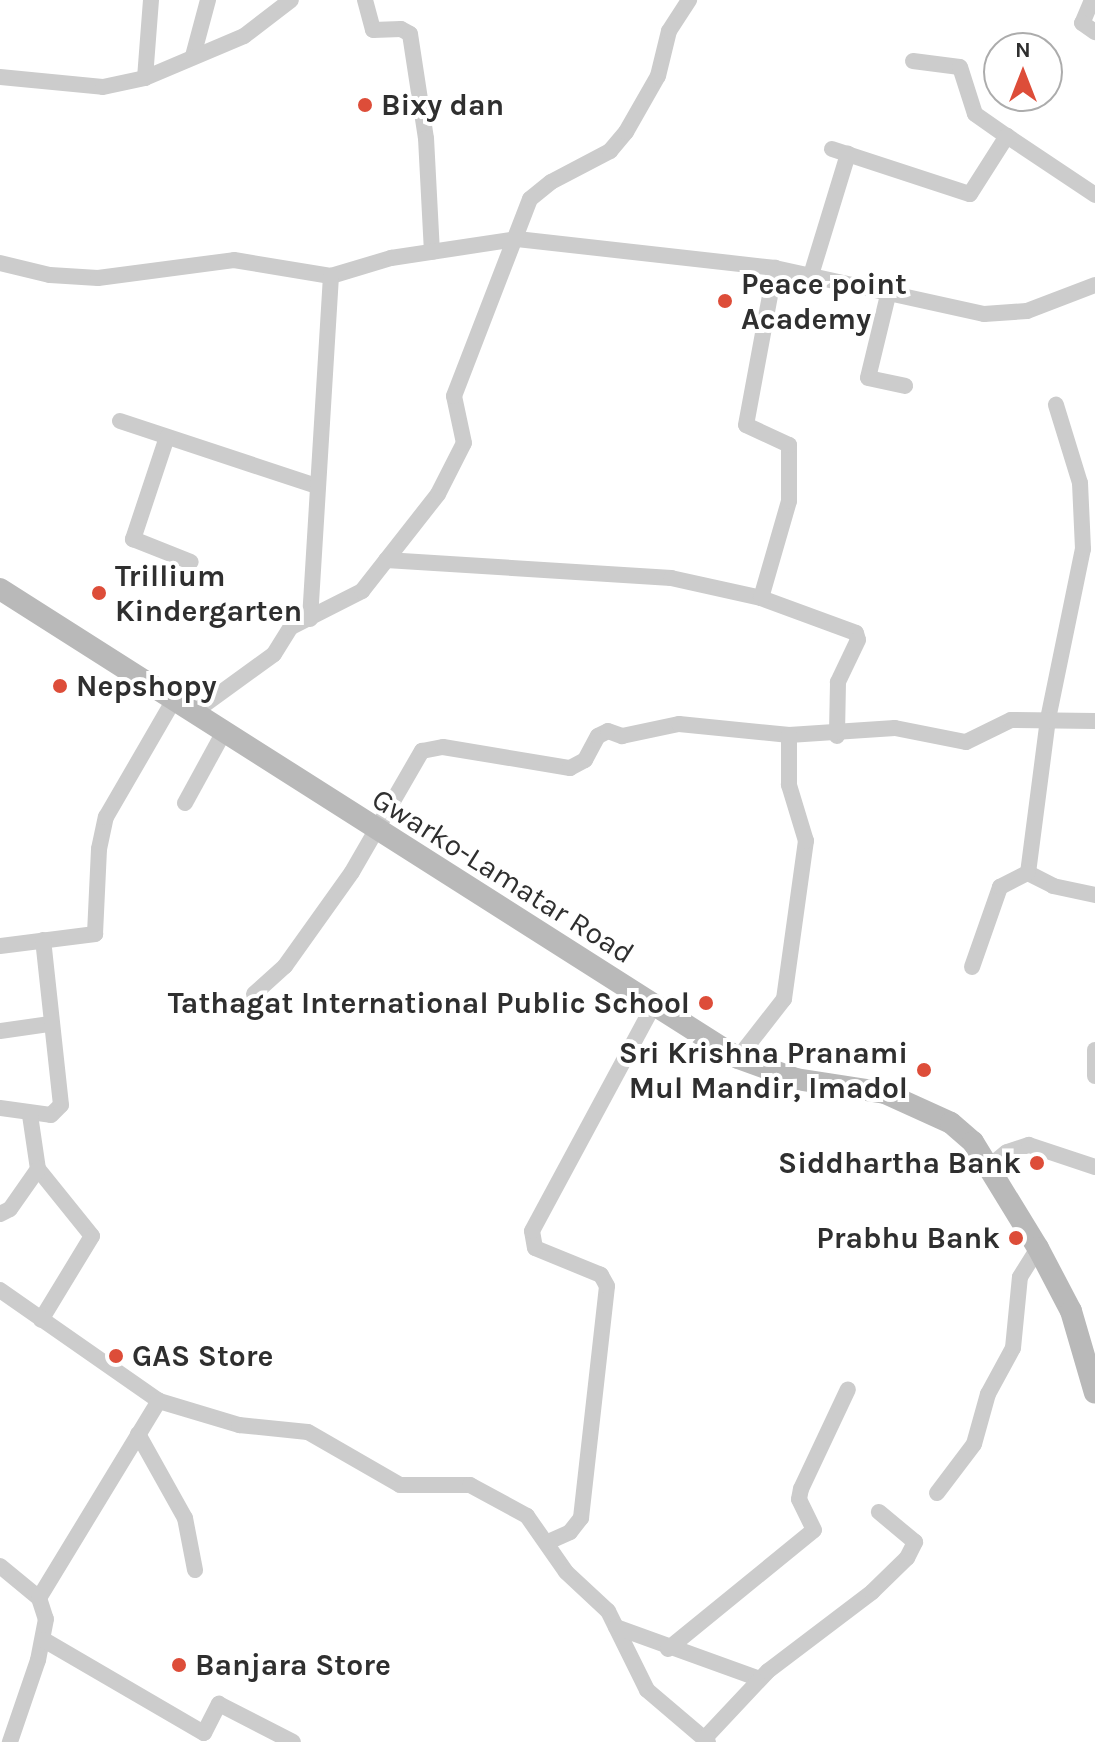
<!DOCTYPE html>
<style>
body{margin:0}
#map{position:relative;width:1095px;height:1742px;overflow:hidden;background:#fff;font-family:Karla,sans-serif}
div>[style]{position:absolute}
[style*='--x']{left:calc(var(--x)*1px);top:calc(var(--y)*1px);width:calc(var(--w)*1px);rotate:calc(var(--a)*1deg)}
.street>*{height:16px;margin:-8px;padding:0 8px;transform-origin:8px;border-radius:8px;background:#ccc}
.secondary>*{height:22px;margin:-11px;padding:0 11px;transform-origin:11px;border-radius:11px;background:#b9b9b9}
.dots>*{width:22px;height:22px;translate:-50% -50%;box-sizing:border-box;border:4px solid #fff;border-radius:50%}
span{translate:-50% -50%;white-space:nowrap;text-align:center;line-height:1.15;-webkit-text-stroke:8px #fff;paint-order:stroke}
.poi-label{font-size:30px;color:#2f2f2f;font-weight:700}
.left{translate:0 -50%;text-align:left}
.right{translate:-100% -50%;text-align:right}
.street-label{font-size:30px;color:#2f2f2f}
.north{position:absolute;left:983px;top:32px;width:80px;height:80px;box-sizing:border-box;background:#fff;border:2px solid #acacac;border-radius:50%;rotate:0deg;font-size:22px;font-weight:700;line-height:32px;text-align:center;color:#2f2f2f}
.north::after{content:'';display:block;margin:auto;width:28px;height:36px;background:#dd4d39;clip-path:polygon(50% 0,100% 100%,50% 72%,0 100%)}
</style>
<div id="map">
<div class="street">
<div style="--x:365;--y:0;--w:31;--a:75"></div>
<div style="--x:373;--y:30;--w:28;--a:-2"></div>
<div style="--x:401;--y:29;--w:10;--a:29"></div>
<div style="--x:410;--y:34;--w:105;--a:81.3"></div>
<div style="--x:426;--y:138;--w:114;--a:87"></div>
<div style="--x:1092;--y:0;--w:25;--a:113"></div>
<div style="--x:1082;--y:23;--w:16;--a:35"></div>
<div style="--x:193;--y:56;--w:58;--a:-75"></div>
<div style="--x:913;--y:61;--w:47;--a:7.3"></div>
<div style="--x:960;--y:67;--w:49;--a:72.3"></div>
<div style="--x:975;--y:114;--w:39;--a:35"></div>
<div style="--x:0;--y:77;--w:103;--a:5.5"></div>
<div style="--x:103;--y:87;--w:43;--a:-12.1"></div>
<div style="--x:145;--y:78;--w:108;--a:-23"></div>
<div style="--x:244;--y:36;--w:59;--a:-37.5"></div>
<div style="--x:145;--y:78;--w:78;--a:-85.6"></div>
<div style="--x:832;--y:149;--w:145;--a:18.1"></div>
<div style="--x:970;--y:194;--w:69;--a:-57.5"></div>
<div style="--x:1007;--y:136;--w:106;--a:33.8"></div>
<div style="--x:0;--y:263;--w:51;--a:13.5"></div>
<div style="--x:50;--y:275;--w:48;--a:3.6"></div>
<div style="--x:98;--y:278;--w:137;--a:-7.5"></div>
<div style="--x:234;--y:260;--w:98;--a:9.4"></div>
<div style="--x:331;--y:276;--w:63;--a:-16.7"></div>
<div style="--x:391;--y:258;--w:127;--a:-8.6"></div>
<div style="--x:517;--y:239;--w:260;--a:6.4"></div>
<div style="--x:775;--y:268;--w:214;--a:12.4"></div>
<div style="--x:984;--y:314;--w:43;--a:-4"></div>
<div style="--x:1027;--y:311;--w:73;--a:-20.9"></div>
<div style="--x:811;--y:275;--w:127;--a:-73"></div>
<div style="--x:889;--y:291;--w:89;--a:103.6"></div>
<div style="--x:868;--y:378;--w:38;--a:12"></div>
<div style="--x:120;--y:421;--w:207;--a:18.3"></div>
<div style="--x:167;--y:437;--w:108;--a:108.4"></div>
<div style="--x:133;--y:539;--w:62;--a:21.6"></div>
<div style="--x:386;--y:560;--w:286;--a:3.6"></div>
<div style="--x:671;--y:578;--w:92;--a:12.5"></div>
<div style="--x:761;--y:598;--w:101;--a:20.2"></div>
<div style="--x:856;--y:633;--w:7;--a:74"></div>
<div style="--x:858;--y:640;--w:47;--a:115.5"></div>
<div style="--x:838;--y:682;--w:54;--a:91.1"></div>
<div style="--x:761;--y:598;--w:101;--a:-73.9"></div>
<div style="--x:789;--y:501;--w:56;--a:-90"></div>
<div style="--x:789;--y:445;--w:47;--a:-155.1"></div>
<div style="--x:746;--y:425;--w:160;--a:-79.5"></div>
<div style="--x:310;--y:619;--w:344;--a:-86.5"></div>
<div style="--x:197;--y:710;--w:95;--a:-36"></div>
<div style="--x:274;--y:654;--w:32;--a:-58"></div>
<div style="--x:291;--y:627;--w:80;--a:-26.9"></div>
<div style="--x:362;--y:591;--w:123;--a:-51.9"></div>
<div style="--x:438;--y:494;--w:57;--a:-63"></div>
<div style="--x:464;--y:443;--w:48;--a:-102"></div>
<div style="--x:454;--y:396;--w:211;--a:-68.9"></div>
<div style="--x:530;--y:199;--w:27;--a:-39"></div>
<div style="--x:551;--y:182;--w:67;--a:-27.7"></div>
<div style="--x:610;--y:151;--w:25;--a:-50"></div>
<div style="--x:626;--y:132;--w:64;--a:-60.3"></div>
<div style="--x:658;--y:76;--w:46;--a:-76.3"></div>
<div style="--x:669;--y:31;--w:37;--a:-57"></div>
<div style="--x:185;--y:803;--w:83;--a:-61.3"></div>
<div style="--x:1028;--y:873;--w:155;--a:-82.6"></div>
<div style="--x:1048;--y:719;--w:174;--a:-78.4"></div>
<div style="--x:1083;--y:549;--w:66;--a:-92.6"></div>
<div style="--x:1080;--y:483;--w:82;--a:-107.1"></div>
<div style="--x:1028;--y:873;--w:28;--a:27"></div>
<div style="--x:1053;--y:886;--w:43;--a:12.1"></div>
<div style="--x:0;--y:946;--w:96;--a:-7.2"></div>
<div style="--x:95;--y:934;--w:85;--a:-87.3"></div>
<div style="--x:99;--y:849;--w:33;--a:-78"></div>
<div style="--x:106;--y:817;--w:138;--a:-59.9"></div>
<div style="--x:972;--y:967;--w:85;--a:-70.7"></div>
<div style="--x:1000;--y:887;--w:31;--a:-27"></div>
<div style="--x:254;--y:994;--w:42;--a:-42.1"></div>
<div style="--x:285;--y:966;--w:115;--a:-54.5"></div>
<div style="--x:352;--y:872;--w:140;--a:-60"></div>
<div style="--x:422;--y:751;--w:21;--a:-11"></div>
<div style="--x:443;--y:747;--w:129;--a:9.4"></div>
<div style="--x:570;--y:768;--w:17;--a:-28"></div>
<div style="--x:585;--y:760;--w:27;--a:-62"></div>
<div style="--x:598;--y:736;--w:11;--a:-27"></div>
<div style="--x:608;--y:731;--w:15;--a:20"></div>
<div style="--x:622;--y:736;--w:58;--a:-11.9"></div>
<div style="--x:679;--y:724;--w:111;--a:5.7"></div>
<div style="--x:789;--y:735;--w:106;--a:-3.8"></div>
<div style="--x:895;--y:728;--w:72;--a:11.2"></div>
<div style="--x:966;--y:742;--w:50;--a:-26.1"></div>
<div style="--x:1011;--y:720;--w:84;--a:0.7"></div>
<div style="--x:0;--y:1031;--w:49;--a:-8.1"></div>
<div style="--x:1095;--y:1050;--w:26;--a:90"></div>
<div style="--x:738;--y:1058;--w:75;--a:-52.1"></div>
<div style="--x:784;--y:999;--w:160;--a:-82.1"></div>
<div style="--x:806;--y:841;--w:59;--a:-106.9"></div>
<div style="--x:789;--y:785;--w:50;--a:-90"></div>
<div style="--x:0;--y:1108;--w:51;--a:7.8"></div>
<div style="--x:51;--y:1115;--w:14;--a:-45"></div>
<div style="--x:61;--y:1105;--w:166;--a:-96.2"></div>
<div style="--x:30;--y:1115;--w:55;--a:81.6"></div>
<div style="--x:38;--y:1169;--w:86;--a:51.1"></div>
<div style="--x:92;--y:1236;--w:98;--a:121.3"></div>
<div style="--x:989;--y:1167;--w:23;--a:-40"></div>
<div style="--x:1007;--y:1152;--w:23;--a:-18"></div>
<div style="--x:1029;--y:1145;--w:70;--a:18.4"></div>
<div style="--x:0;--y:1214;--w:11;--a:-27"></div>
<div style="--x:10;--y:1209;--w:49;--a:-55"></div>
<div style="--x:0;--y:1290;--w:194;--a:34.9"></div>
<div style="--x:159;--y:1401;--w:84;--a:16.7"></div>
<div style="--x:239;--y:1425;--w:69;--a:5.8"></div>
<div style="--x:308;--y:1432;--w:106;--a:29.9"></div>
<div style="--x:400;--y:1485;--w:70;--a:0"></div>
<div style="--x:470;--y:1485;--w:65;--a:28.5"></div>
<div style="--x:527;--y:1516;--w:68;--a:55.1"></div>
<div style="--x:566;--y:1572;--w:57;--a:42.9"></div>
<div style="--x:608;--y:1611;--w:88;--a:63.7"></div>
<div style="--x:647;--y:1690;--w:80;--a:40.4"></div>
<div style="--x:138;--y:1434;--w:96;--a:60.8"></div>
<div style="--x:185;--y:1518;--w:53;--a:79.1"></div>
<div style="--x:937;--y:1493;--w:61;--a:-52.9"></div>
<div style="--x:974;--y:1444;--w:52;--a:-74.4"></div>
<div style="--x:988;--y:1394;--w:52;--a:-61.5"></div>
<div style="--x:1013;--y:1348;--w:71;--a:-84.4"></div>
<div style="--x:1020;--y:1277;--w:34;--a:-58"></div>
<div style="--x:548;--y:1542;--w:24;--a:-24"></div>
<div style="--x:570;--y:1532;--w:18;--a:-52"></div>
<div style="--x:581;--y:1518;--w:233;--a:-83.6"></div>
<div style="--x:607;--y:1286;--w:13;--a:-119"></div>
<div style="--x:601;--y:1275;--w:71;--a:-157.8"></div>
<div style="--x:535;--y:1248;--w:17;--a:-100"></div>
<div style="--x:532;--y:1231;--w:255;--a:-61.7"></div>
<div style="--x:0;--y:1566;--w:50;--a:39.4"></div>
<div style="--x:39;--y:1598;--w:22;--a:72"></div>
<div style="--x:46;--y:1619;--w:42;--a:101"></div>
<div style="--x:38;--y:1660;--w:87;--a:108.9"></div>
<div style="--x:39;--y:1598;--w:231;--a:-58.7"></div>
<div style="--x:616;--y:1627;--w:153;--a:19.9"></div>
<div style="--x:44;--y:1640;--w:185;--a:30.2"></div>
<div style="--x:204;--y:1733;--w:33;--a:-63"></div>
<div style="--x:219;--y:1704;--w:83;--a:27.2"></div>
<div style="--x:668;--y:1649;--w:188;--a:-39.2"></div>
<div style="--x:814;--y:1530;--w:34;--a:-116"></div>
<div style="--x:799;--y:1499;--w:10;--a:-79"></div>
<div style="--x:801;--y:1489;--w:110;--a:-64.8"></div>
<div style="--x:705;--y:1738;--w:92;--a:-46.8"></div>
<div style="--x:768;--y:1671;--w:131;--a:-37.2"></div>
<div style="--x:872;--y:1592;--w:49;--a:-44.2"></div>
<div style="--x:907;--y:1558;--w:18;--a:-63"></div>
<div style="--x:915;--y:1542;--w:47;--a:-140.2"></div>
</div>
<div class="secondary">
<div style="--x:0;--y:589;--w:874;--a:32.44"></div>
<div style="--x:738;--y:1058;--w:62;--a:19.9"></div>
<div style="--x:796;--y:1079;--w:90;--a:8.9"></div>
<div style="--x:885;--y:1093;--w:72;--a:24.4"></div>
<div style="--x:951;--y:1123;--w:29;--a:41"></div>
<div style="--x:973;--y:1142;--w:124;--a:58.5"></div>
<div style="--x:1038;--y:1248;--w:71;--a:62.4"></div>
<div style="--x:1071;--y:1311;--w:85;--a:73.7"></div>
</div>
<div class="dots">
<div style="left:365px;top:105px;background:#dd4d39"></div>
<div style="left:725px;top:301px;background:#dd4d39"></div>
<div style="left:99px;top:593px;background:#dd4d39"></div>
<div style="left:60px;top:686px;background:#dd4d39"></div>
<div style="left:706px;top:1003px;background:#dd4d39"></div>
<div style="left:924px;top:1070px;background:#dd4d39"></div>
<div style="left:1037px;top:1163px;background:#dd4d39"></div>
<div style="left:1016px;top:1238px;background:#dd4d39"></div>
<div style="left:116px;top:1356px;background:#dd4d39"></div>
<div style="left:179px;top:1665px;background:#dd4d39"></div>
</div>
<div class="poi-label">
<span class="left" style="left:381px;top:105px">Bixy dan</span>
<span class="left" style="left:741px;top:301px">Peace point<br>Academy</span>
<span class="left" style="left:115px;top:593px">Trillium<br>Kindergarten</span>
<span class="left" style="left:76px;top:686px">Nepshopy</span>
<span class="right" style="left:690px;top:1003px">Tathagat International Public School</span>
<span class="right" style="left:908px;top:1070px">Sri Krishna Pranami<br>Mul Mandir, Imadol</span>
<span class="right" style="left:1021px;top:1163px">Siddhartha Bank</span>
<span class="right" style="left:1000px;top:1238px">Prabhu Bank</span>
<span class="left" style="left:132px;top:1356px">GAS Store</span>
<span class="left" style="left:195px;top:1665px">Banjara Store</span>
</div>
<div class="street-label">
<span style="left:503px;top:876px;rotate:32deg">Gwarko-Lamatar Road</span>
</div>
<div class="north">N</div>
</div>
